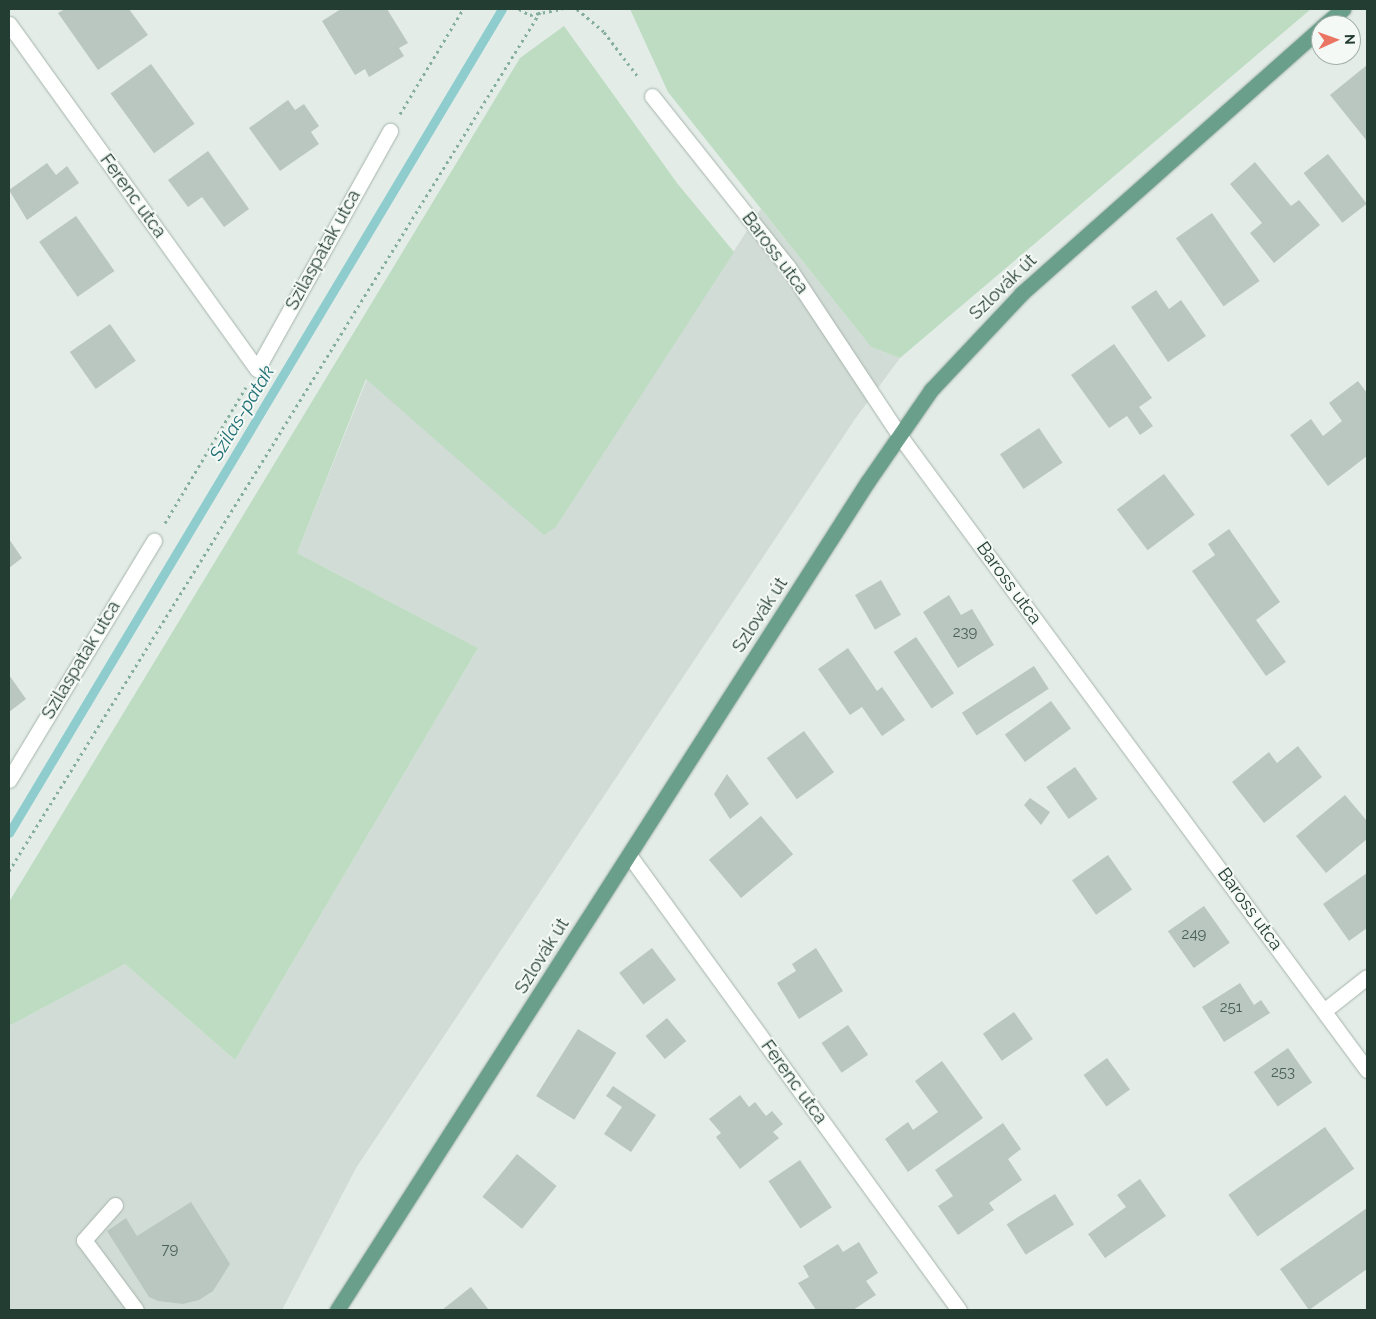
<!DOCTYPE html>
<meta charset="utf-8">
<style>
body{margin:0}
#map{position:relative;width:1376px;height:1319px;overflow:hidden;background:#e3ece7;font-family:Raleway,sans-serif}
div>[style]{position:absolute}
[style*='--x']{left:calc(var(--x)*1px);top:calc(var(--y)*1px);width:calc(var(--w)*1px);rotate:calc(var(--a)*1deg)}
.built>*{inset:0;background:#d2dcd6}
.green>*{inset:0;background:#bddcc2}
.stream>*{height:9px;margin:-4.5px;padding:0 4.5px;transform-origin:4.5px;border-radius:4.5px;background:#8eccce}
.building>*{inset:0;background:#b9c7c0;transform-origin:0 0}
.path>*{height:3px;margin-top:-1.5px;transform-origin:0;background:repeating-linear-gradient(90deg,#85ae9d 0 2.5px,transparent 0 6.5px)}
.roads{filter:drop-shadow(0 0 1px #a6b4ad) drop-shadow(0 0 1px #a6b4ad)}
.minor>*{height:15px;margin:-7.5px;padding:0 7.5px;transform-origin:7.5px;border-radius:7.5px;background:#fff}
.major>*{height:15px;margin:-7.5px;padding:0 7.5px;transform-origin:7.5px;border-radius:7.5px;background:#6a9f8c}
span{translate:-50% -50%;white-space:nowrap;text-align:center;line-height:1.15;-webkit-text-stroke:4px #f4f9f6;paint-order:stroke}
.number-label{font-size:15px;color:#496056}
.number-label span{-webkit-text-stroke-width:0}
.street-label{font-size:18px;color:#243d33}
.water-label{font-size:19px;color:#217176;font-style:italic}
.frame{position:absolute;inset:0;border:10px solid #243d33;pointer-events:none}
.north{position:absolute;left:1311px;top:15px;width:50px;height:50px;box-sizing:border-box;background:#f4f9f6;border:1px solid #a1aea8;border-radius:50%;rotate:88deg;font-size:14px;font-weight:700;line-height:20px;text-align:center;color:#243d33}
.north::after{content:'';display:block;margin:auto;width:18px;height:22px;background:#eb7563;clip-path:polygon(50% 0,100% 100%,50% 72%,0 100%)}
</style>
<div id="map">
<div class="built">
<div style="clip-path:polygon(761px 209px,871px 347px,900px 358px,855px 419px,356px 1168px,282px 1310px,9px 1310px,9px 1026px,125px 964px,235px 1060px,478px 648px,297px 553px,367px 379px,556px 527px)"></div>
</div>
<div class="green">
<div style="clip-path:polygon(630px 9px,1311px 9px,900px 358px,871px 347px,668px 92px)"></div>
<div style="clip-path:polygon(564px 26px,677px 183px,734px 252px,556px 527px,544px 535px,366px 379px,297px 553px,478px 648px,235px 1060px,125px 964px,9px 1026px,9px 902px,520px 58px)"></div>
</div>
<div class="stream">
<div style="--x:9;--y:833;--w:960;--a:-59.11"></div>
</div>
<div class="building">
<div style="clip-path:polygon(65px 9px,129px 9px,148px 35px,98px 70px,58px 13px)"></div>
<div style="clip-path:polygon(341px 9px,387px 9px,408px 43px,399px 48px,404px 56px,369px 77px,365px 69px,355px 75px,322px 21px)"></div>
<div style="left:151px;top:64px;width:74px;height:50px;rotate:54deg"></div>
<div style="clip-path:polygon(1367px 65px,1367px 141px,1330px 95px)"></div>
<div style="clip-path:polygon(288px 100px,295px 110px,304px 104px,319px 126px,311px 132px,319px 144px,280px 171px,249px 128px)"></div>
<div style="clip-path:polygon(208px 151px,249px 209px,224px 227px,202px 197px,188px 207px,168px 180px)"></div>
<div style="left:1328px;top:154px;width:63px;height:31px;rotate:52deg"></div>
<div style="clip-path:polygon(1255px 162px,1291px 206px,1299px 200px,1320px 225px,1274px 263px,1250px 233px,1262px 223px,1230px 184px)"></div>
<div style="clip-path:polygon(47px 163px,56px 175px,67px 166px,79px 183px,27px 220px,9px 190px)"></div>
<div style="left:1212px;top:213px;width:83px;height:44px;rotate:55deg"></div>
<div style="left:76px;top:216px;width:67px;height:45px;rotate:55deg"></div>
<div style="clip-path:polygon(1156px 290px,1169px 309px,1181px 300px,1206px 336px,1168px 362px,1131px 307px)"></div>
<div style="left:110px;top:324px;width:45px;height:49px;rotate:55deg"></div>
<div style="clip-path:polygon(1114px 344px,1152px 398px,1139px 407px,1153px 426px,1140px 435px,1127px 416px,1109px 428px,1071px 375px)"></div>
<div style="clip-path:polygon(1358px 381px,1367px 393px,1367px 456px,1328px 486px,1290px 435px,1311px 419px,1323px 436px,1342px 421px,1329px 403px)"></div>
<div style="left:1039px;top:428px;width:42px;height:47px;rotate:56deg"></div>
<div style="left:1164px;top:474px;width:51px;height:59px;rotate:53deg"></div>
<div style="clip-path:polygon(1229px 529px,1280px 602px,1256px 620px,1286px 662px,1266px 676px,1192px 571px,1215px 555px,1208px 544px)"></div>
<div style="clip-path:polygon(9px 539px,22px 558px,9px 568px)"></div>
<div style="left:881px;top:580px;width:40px;height:30px;rotate:60deg"></div>
<div style="clip-path:polygon(949px 595px,961px 615px,972px 609px,994px 645px,958px 668px,923px 612px)"></div>
<div style="left:916px;top:637px;width:68px;height:27px;rotate:56deg"></div>
<div style="clip-path:polygon(848px 648px,877px 691px,882px 687px,905px 720px,882px 736px,862px 707px,850px 715px,818px 669px)"></div>
<div style="left:1034px;top:666px;width:27px;height:86px;rotate:57deg"></div>
<div style="clip-path:polygon(9px 675px,26px 699px,9px 712px)"></div>
<div style="left:1051px;top:701px;width:34px;height:57px;rotate:54deg"></div>
<div style="left:804px;top:731px;width:51px;height:46px;rotate:54deg"></div>
<div style="clip-path:polygon(1298px 746px,1322px 777px,1264px 823px,1232px 782px,1269px 752px,1277px 763px)"></div>
<div style="left:1075px;top:767px;width:39px;height:35px;rotate:55deg"></div>
<div style="clip-path:polygon(727px 774px,749px 804px,730px 819px,714px 794px)"></div>
<div style="clip-path:polygon(1345px 795px,1367px 821px,1367px 839px,1326px 873px,1296px 836px)"></div>
<div style="clip-path:polygon(1030px 798px,1050px 812px,1041px 825px,1024px 805px)"></div>
<div style="left:761px;top:816px;width:50px;height:68px;rotate:50deg"></div>
<div style="left:1108px;top:855px;width:42px;height:44px;rotate:55deg"></div>
<div style="clip-path:polygon(1367px 873px,1367px 928px,1349px 941px,1323px 904px)"></div>
<div style="left:1204px;top:906px;width:45px;height:44px;rotate:55deg"></div>
<div style="left:652px;top:948px;width:40px;height:41px;rotate:53deg"></div>
<div style="clip-path:polygon(816px 948px,843px 991px,799px 1019px,777px 983px,796px 971px,792px 964px)"></div>
<div style="clip-path:polygon(1240px 983px,1254px 1005px,1261px 1000px,1270px 1013px,1224px 1042px,1202px 1007px)"></div>
<div style="left:1014px;top:1012px;width:33px;height:38px;rotate:55deg"></div>
<div style="left:667px;top:1018px;width:30px;height:28px;rotate:50deg"></div>
<div style="left:848px;top:1025px;width:36px;height:32px;rotate:56deg"></div>
<div style="left:578px;top:1029px;width:45px;height:79px;rotate:32deg"></div>
<div style="left:1288px;top:1048px;width:42px;height:42px;rotate:55deg"></div>
<div style="left:1107px;top:1058px;width:39px;height:29px;rotate:54deg"></div>
<div style="clip-path:polygon(942px 1061px,983px 1118px,908px 1172px,885px 1139px,908px 1122px,913px 1130px,938px 1112px,915px 1081px)"></div>
<div style="clip-path:polygon(613px 1086px,656px 1115px,631px 1152px,604px 1134px,622px 1107px,606px 1096px)"></div>
<div style="clip-path:polygon(740px 1095px,749px 1107px,755px 1102px,766px 1116px,772px 1111px,783px 1124px,773px 1132px,779px 1138px,740px 1169px,716px 1137px,721px 1133px,709px 1119px)"></div>
<div style="clip-path:polygon(1003px 1123px,1021px 1149px,1008px 1159px,1022px 1180px,989px 1203px,994px 1210px,958px 1235px,938px 1206px,953px 1196px,935px 1170px)"></div>
<div style="left:1325px;top:1127px;width:51px;height:118px;rotate:55deg"></div>
<div style="left:517px;top:1154px;width:51px;height:55px;rotate:39deg"></div>
<div style="left:800px;top:1160px;width:57px;height:38px;rotate:56deg"></div>
<div style="clip-path:polygon(1140px 1179px,1166px 1216px,1105px 1258px,1088px 1234px,1126px 1207px,1117px 1195px)"></div>
<div style="left:1055px;top:1194px;width:36px;height:57px;rotate:58deg"></div>
<div style="clip-path:polygon(191px 1202px,230px 1264px,213px 1291px,199px 1300px,183px 1304px,158px 1301px,149px 1297px,107px 1231px,126px 1218px,137px 1236px)"></div>
<div style="clip-path:polygon(1367px 1208px,1367px 1269px,1309px 1310px,1280px 1269px)"></div>
<div style="clip-path:polygon(859px 1242px,878px 1273px,866px 1281px,876px 1295px,853px 1310px,816px 1310px,798px 1283px,809px 1277px,803px 1266px,838px 1244px,843px 1252px)"></div>
<div style="clip-path:polygon(471px 1287px,489px 1310px,442px 1310px)"></div>
</div>
<div class="path">
<div style="--x:519;--y:9;--w:13;--a:29"></div>
<div style="--x:530;--y:15;--w:33;--a:-11"></div>
<div style="--x:577;--y:9;--w:35;--a:40"></div>
<div style="--x:604;--y:32;--w:58;--a:52.7"></div>
<div style="--x:400;--y:114;--w:122;--a:-59"></div>
<div style="--x:165;--y:523;--w:158;--a:-59.2"></div>
<div style="--x:9;--y:871;--w:1013;--a:-58.27"></div>
</div>
<div class="roads">
<div class="minor">
<div style="--x:9;--y:24;--w:425;--a:54.3"></div>
<div style="--x:257;--y:369;--w:273;--a:-60.8"></div>
<div style="--x:652;--y:96;--w:218;--a:51.5"></div>
<div style="--x:788;--y:267;--w:201;--a:56.5"></div>
<div style="--x:899;--y:435;--w:789;--a:53.61"></div>
<div style="--x:9;--y:780;--w:280;--a:-58.8"></div>
<div style="--x:629;--y:855;--w:562;--a:54.05"></div>
<div style="--x:1325;--y:1010;--w:53;--a:-38.2"></div>
<div style="--x:115;--y:1205;--w:47;--a:131.5"></div>
<div style="--x:84;--y:1240;--w:87;--a:53.4"></div>
</div>
<div class="major">
<div style="--x:1324;--y:25;--w:25;--a:-40"></div>
<div style="--x:337;--y:1310;--w:984;--a:-57.36"></div>
<div style="--x:868;--y:481;--w:111;--a:-55.3"></div>
<div style="--x:931;--y:390;--w:132;--a:-46.8"></div>
<div style="--x:1021;--y:294;--w:401;--a:-41.6"></div>
</div>
</div>
<div class="number-label">
<span style="left:965px;top:633px">239</span>
<span style="left:1194px;top:935px">249</span>
<span style="left:1231px;top:1008px">251</span>
<span style="left:1283px;top:1073px">253</span>
<span style="left:170px;top:1250px">79</span>
</div>
<div class="street-label">
<span style="left:133px;top:196px;rotate:54deg">Ferenc utca</span>
<span style="left:323px;top:250px;rotate:-61deg">Szilaspatak utca</span>
<span style="left:775px;top:253px;rotate:53deg">Baross utca</span>
<span style="left:1003px;top:287px;rotate:-44deg">Szlovák út</span>
<span style="left:1009px;top:583px;rotate:54deg">Baross utca</span>
<span style="left:760px;top:615px;rotate:-57deg">Szlovák út</span>
<span style="left:81px;top:660px;rotate:-59deg">Szilaspatak utca</span>
<span style="left:1250px;top:909px;rotate:54deg">Baross utca</span>
<span style="left:542px;top:956px;rotate:-58deg">Szlovák út</span>
<span style="left:794px;top:1082px;rotate:54deg">Ferenc utca</span>
</div>
<div class="water-label">
<span style="left:242px;top:413px;rotate:-59deg">Szilas-patak</span>
</div>
<div class="frame"></div>
<div class="north">N</div>
</div>
